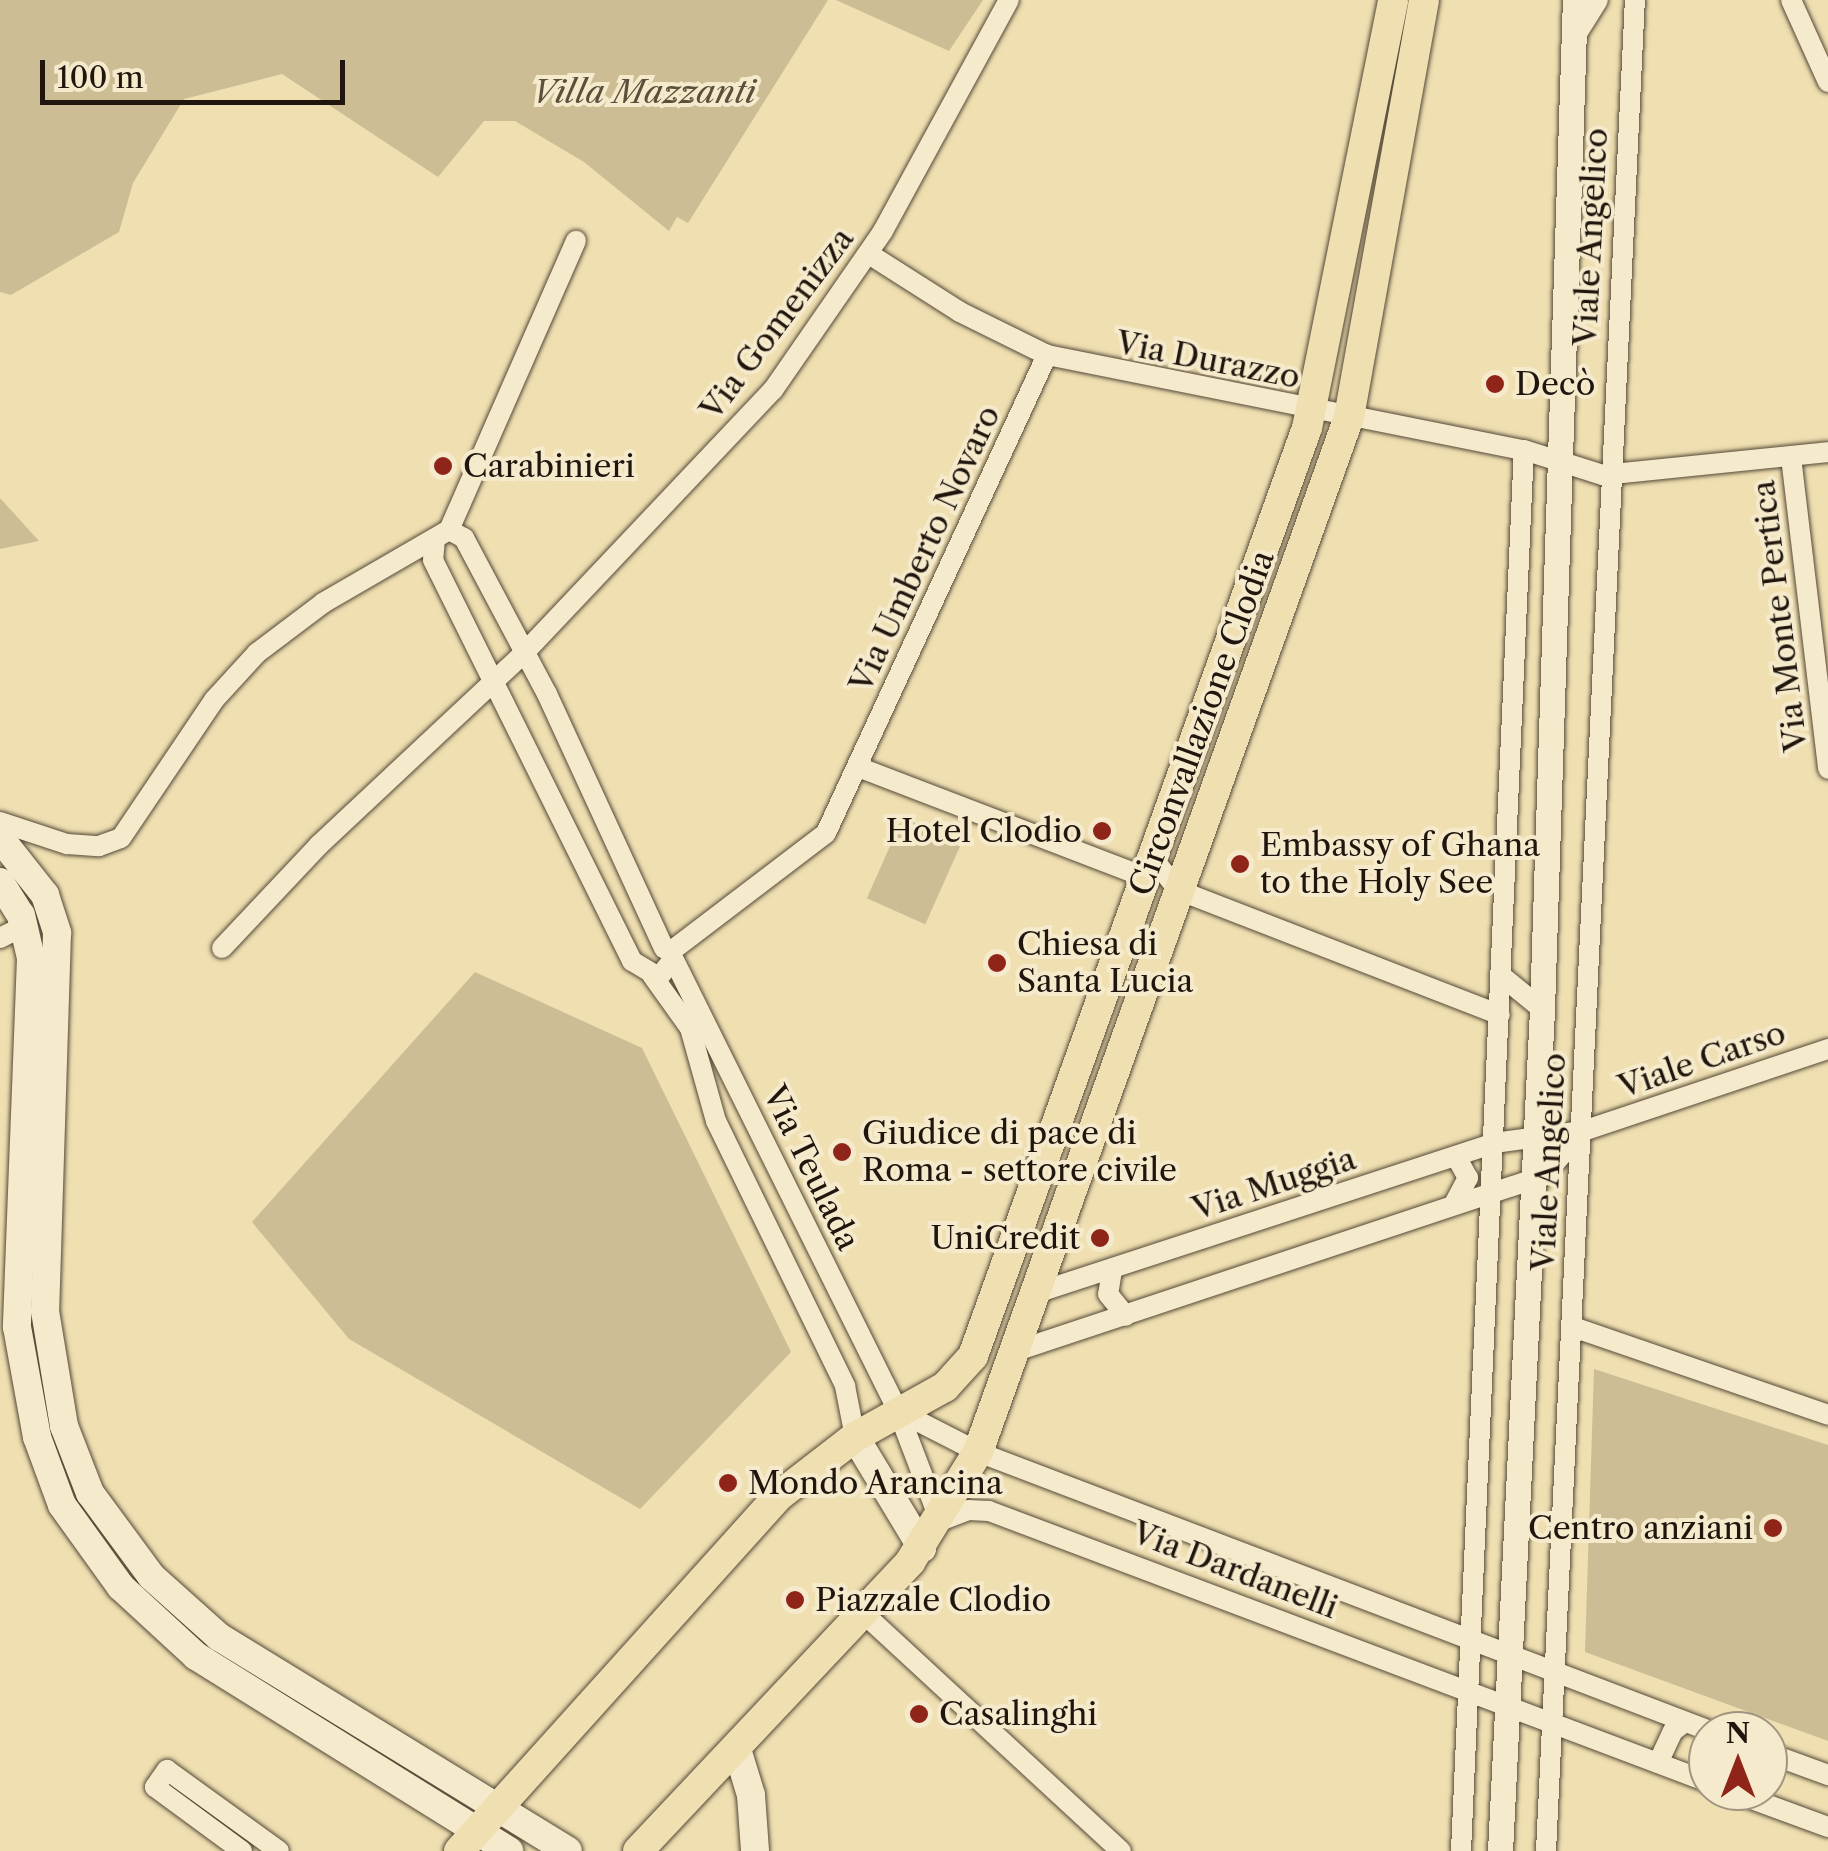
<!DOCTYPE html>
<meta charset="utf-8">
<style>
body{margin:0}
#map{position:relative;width:1828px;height:1851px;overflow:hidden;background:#efdfb1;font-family:"Libre Caslon Text",serif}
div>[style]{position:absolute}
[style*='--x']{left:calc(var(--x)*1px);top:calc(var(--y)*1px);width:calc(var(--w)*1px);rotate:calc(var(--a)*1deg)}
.green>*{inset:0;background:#ccbd95;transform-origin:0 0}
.roads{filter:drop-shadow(0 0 2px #544837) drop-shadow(0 0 2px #544837)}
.minor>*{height:20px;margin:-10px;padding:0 10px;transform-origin:10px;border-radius:10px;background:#f5eacc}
.tertiary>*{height:25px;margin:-12.5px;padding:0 12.5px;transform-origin:12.5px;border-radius:12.5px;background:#f5eacc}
.secondary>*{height:28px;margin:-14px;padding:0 14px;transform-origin:14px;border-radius:14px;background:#f5eacc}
.primary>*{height:30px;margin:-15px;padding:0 15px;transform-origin:15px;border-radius:15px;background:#efdfb1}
.dots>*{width:28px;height:28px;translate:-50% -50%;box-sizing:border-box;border:5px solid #f5eacc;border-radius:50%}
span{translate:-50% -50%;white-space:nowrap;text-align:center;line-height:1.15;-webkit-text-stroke:8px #f5eacc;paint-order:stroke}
.park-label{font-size:32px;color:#5c503d;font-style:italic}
.street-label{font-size:32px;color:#20160e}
.poi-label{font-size:32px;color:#20160e}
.left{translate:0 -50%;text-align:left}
.right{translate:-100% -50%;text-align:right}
.north{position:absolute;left:1688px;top:1711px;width:100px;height:100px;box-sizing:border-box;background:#f5eacc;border:2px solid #a09580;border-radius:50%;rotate:0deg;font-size:28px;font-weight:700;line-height:40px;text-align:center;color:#20160e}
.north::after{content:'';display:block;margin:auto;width:35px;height:45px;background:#8f2418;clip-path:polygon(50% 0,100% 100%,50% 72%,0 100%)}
.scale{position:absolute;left:40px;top:60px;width:305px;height:45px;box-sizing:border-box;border:5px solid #20160e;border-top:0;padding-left:12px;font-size:30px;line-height:35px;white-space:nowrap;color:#20160e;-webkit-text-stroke:8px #f5eacc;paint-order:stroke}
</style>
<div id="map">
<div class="green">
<div style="clip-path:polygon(0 0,828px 0,688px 223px,677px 217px,669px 231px,584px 162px,515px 121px,484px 121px,438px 177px,282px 74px,184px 99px,133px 183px,119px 232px,11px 295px,0 292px)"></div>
<div style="clip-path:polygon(836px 0,983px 0,949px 51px)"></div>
<div style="clip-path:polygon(0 498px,39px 541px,0 549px)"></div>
<div style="left:903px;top:817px;width:64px;height:89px;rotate:24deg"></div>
<div style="clip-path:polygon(475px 972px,642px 1048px,791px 1352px,640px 1509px,349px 1339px,252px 1222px)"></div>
<div style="clip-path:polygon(1594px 1369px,1828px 1445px,1828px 1741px,1585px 1652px)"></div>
</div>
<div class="roads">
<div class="minor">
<div style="--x:1791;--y:0;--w:90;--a:65.7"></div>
<div style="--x:1573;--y:40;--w:47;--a:-58"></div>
<div style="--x:869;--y:254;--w:108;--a:32.5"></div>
<div style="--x:960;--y:312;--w:97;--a:26.3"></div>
<div style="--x:1047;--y:355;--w:486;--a:11.3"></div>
<div style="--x:1524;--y:450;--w:83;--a:17.6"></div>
<div style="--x:1603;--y:475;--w:226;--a:-5.8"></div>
<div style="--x:1791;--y:457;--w:314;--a:83.2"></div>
<div style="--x:449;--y:530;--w:17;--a:28"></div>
<div style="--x:464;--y:538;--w:177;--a:62"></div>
<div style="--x:547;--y:694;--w:280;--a:65.3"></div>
<div style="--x:435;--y:539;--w:21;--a:95"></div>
<div style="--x:433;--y:560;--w:448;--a:63.6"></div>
<div style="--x:632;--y:961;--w:31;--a:31"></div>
<div style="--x:659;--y:977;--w:22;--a:-51"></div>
<div style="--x:858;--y:767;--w:310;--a:21"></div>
<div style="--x:0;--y:822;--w:71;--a:18.2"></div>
<div style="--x:67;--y:844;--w:32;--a:4"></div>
<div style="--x:99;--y:846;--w:23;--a:-20"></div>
<div style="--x:121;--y:838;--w:166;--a:-56"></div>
<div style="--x:214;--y:700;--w:64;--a:-47.5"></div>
<div style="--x:257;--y:653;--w:83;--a:-37.1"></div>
<div style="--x:323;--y:603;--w:146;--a:-30.1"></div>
<div style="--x:449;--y:530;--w:316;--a:-66.3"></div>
<div style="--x:1154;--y:860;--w:38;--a:51"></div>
<div style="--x:1178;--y:890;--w:345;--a:21.2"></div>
<div style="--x:0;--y:938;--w:28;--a:-27"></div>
<div style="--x:222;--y:948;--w:141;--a:-46.7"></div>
<div style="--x:319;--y:845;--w:279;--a:-43.1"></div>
<div style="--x:523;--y:654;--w:364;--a:-46.6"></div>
<div style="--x:773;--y:390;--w:193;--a:-55.3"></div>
<div style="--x:883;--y:231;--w:263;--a:-61.4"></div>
<div style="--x:670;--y:952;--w:513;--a:63.58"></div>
<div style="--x:898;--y:1411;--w:118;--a:69.1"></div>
<div style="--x:940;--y:1521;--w:30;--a:-21"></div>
<div style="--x:968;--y:1510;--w:21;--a:3"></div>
<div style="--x:989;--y:1511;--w:768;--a:20.65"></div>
<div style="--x:670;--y:952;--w:196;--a:-37.3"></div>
<div style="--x:826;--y:833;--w:527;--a:-65.19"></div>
<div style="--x:652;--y:975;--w:65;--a:54.4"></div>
<div style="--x:690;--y:1028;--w:97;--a:74.4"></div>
<div style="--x:716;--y:1121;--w:295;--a:64"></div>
<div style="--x:845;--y:1386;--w:52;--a:78.9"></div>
<div style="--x:1504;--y:978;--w:49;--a:39.2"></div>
<div style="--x:1454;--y:1204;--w:30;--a:-62"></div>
<div style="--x:1468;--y:1178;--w:25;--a:-119"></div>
<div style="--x:1112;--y:1270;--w:24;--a:99"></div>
<div style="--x:1108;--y:1294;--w:28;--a:51"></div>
<div style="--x:1033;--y:1294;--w:485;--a:-18.1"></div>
<div style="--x:1494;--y:1143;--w:90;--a:-7.7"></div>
<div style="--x:1583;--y:1131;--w:258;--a:-18.5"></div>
<div style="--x:1573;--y:1327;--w:270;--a:19"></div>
<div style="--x:1013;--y:1352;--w:558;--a:-18.37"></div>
<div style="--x:1543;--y:1176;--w:59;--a:-48.4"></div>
<div style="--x:898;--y:1411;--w:90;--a:27.1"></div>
<div style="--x:978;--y:1452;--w:783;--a:20.86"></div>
<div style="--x:863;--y:1613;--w:351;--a:42.7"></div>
<div style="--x:1768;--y:1753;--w:64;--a:20.1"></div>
<div style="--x:1658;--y:1763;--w:35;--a:-65"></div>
<div style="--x:1673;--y:1731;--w:15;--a:-37"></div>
<div style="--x:1730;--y:1791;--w:104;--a:20.2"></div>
<div style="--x:242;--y:1851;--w:108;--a:-143.7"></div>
<div style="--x:155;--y:1787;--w:21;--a:-55"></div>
<div style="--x:167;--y:1770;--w:138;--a:35.9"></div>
<div style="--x:1461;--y:1851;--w:1402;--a:-87.43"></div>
<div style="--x:1546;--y:1851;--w:1853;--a:-87.25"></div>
</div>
<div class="tertiary">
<div style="--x:1500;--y:1851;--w:843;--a:-87.14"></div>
<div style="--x:1542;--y:1009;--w:1010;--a:-88.13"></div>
</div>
<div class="secondary">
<div style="--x:0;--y:838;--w:73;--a:51.7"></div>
<div style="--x:45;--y:895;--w:40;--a:72"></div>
<div style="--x:57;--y:933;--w:378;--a:91.8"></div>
<div style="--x:45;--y:1311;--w:117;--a:80.6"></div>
<div style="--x:64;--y:1426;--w:72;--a:68.8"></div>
<div style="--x:90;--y:1493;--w:104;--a:53.6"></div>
<div style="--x:152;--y:1577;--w:90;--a:41.8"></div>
<div style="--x:219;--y:1637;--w:409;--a:31.5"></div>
<div style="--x:0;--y:882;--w:39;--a:58"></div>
<div style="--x:21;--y:915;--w:44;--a:76.9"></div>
<div style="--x:31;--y:958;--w:369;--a:92.2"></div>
<div style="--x:17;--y:1327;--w:112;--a:79.7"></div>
<div style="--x:37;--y:1437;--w:72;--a:69.8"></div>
<div style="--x:62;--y:1505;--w:101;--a:54.3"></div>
<div style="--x:121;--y:1587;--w:102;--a:42.6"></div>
<div style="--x:196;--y:1656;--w:369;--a:31.9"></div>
<div style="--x:855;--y:1437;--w:130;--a:58.9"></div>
<div style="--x:737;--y:1749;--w:48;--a:73.1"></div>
<div style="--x:751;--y:1795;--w:56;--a:85.9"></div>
</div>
<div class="primary">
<div style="--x:459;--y:1851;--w:479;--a:-48"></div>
<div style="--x:780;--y:1495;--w:95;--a:-37.7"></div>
<div style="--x:855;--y:1437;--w:103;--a:-29.1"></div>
<div style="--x:945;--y:1387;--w:42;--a:-47.9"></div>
<div style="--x:973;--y:1356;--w:986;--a:-70.21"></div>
<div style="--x:1307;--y:428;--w:437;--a:-78.6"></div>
<div style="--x:638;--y:1851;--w:397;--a:-46.7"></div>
<div style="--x:910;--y:1562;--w:129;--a:-58.3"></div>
<div style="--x:978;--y:1452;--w:1099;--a:-70.28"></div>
<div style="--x:1349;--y:417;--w:424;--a:-79.8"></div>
</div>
</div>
<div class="dots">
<div style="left:1495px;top:384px;background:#8f2418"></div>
<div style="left:443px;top:466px;background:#8f2418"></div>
<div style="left:1102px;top:831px;background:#8f2418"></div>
<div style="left:1240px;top:864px;background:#8f2418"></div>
<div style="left:997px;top:963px;background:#8f2418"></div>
<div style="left:842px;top:1152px;background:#8f2418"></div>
<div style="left:1100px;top:1238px;background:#8f2418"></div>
<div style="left:728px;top:1483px;background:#8f2418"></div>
<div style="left:1773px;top:1528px;background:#8f2418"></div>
<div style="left:795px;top:1600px;background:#8f2418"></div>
<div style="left:919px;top:1714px;background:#8f2418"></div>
</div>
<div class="park-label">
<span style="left:644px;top:92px">Villa Mazzanti</span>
</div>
<div class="street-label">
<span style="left:1591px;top:237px;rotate:-87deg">Viale Angelico</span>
<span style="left:777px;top:324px;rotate:-53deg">Via Gomenizza</span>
<span style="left:1208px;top:360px;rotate:11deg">Via Durazzo</span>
<span style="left:925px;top:549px;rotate:-65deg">Via Umberto Novaro</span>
<span style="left:1780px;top:616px;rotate:-97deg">Via Monte Pertica</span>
<span style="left:1202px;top:723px;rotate:-70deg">Circonvallazione Clodia</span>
<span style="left:1702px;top:1060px;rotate:-19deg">Viale Carso</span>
<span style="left:1549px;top:1162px;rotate:-87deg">Viale Angelico</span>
<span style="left:811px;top:1168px;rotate:64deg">Via Teulada</span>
<span style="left:1274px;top:1184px;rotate:-18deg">Via Muggia</span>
<span style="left:1235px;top:1570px;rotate:21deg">Via Dardanelli</span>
</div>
<div class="poi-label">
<span class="left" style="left:1515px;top:384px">Decò</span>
<span class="left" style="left:463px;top:466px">Carabinieri</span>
<span class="right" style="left:1082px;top:831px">Hotel Clodio</span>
<span class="left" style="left:1260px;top:864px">Embassy of Ghana<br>to the Holy See</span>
<span class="left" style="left:1017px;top:963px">Chiesa di<br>Santa Lucia</span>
<span class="left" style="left:862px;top:1152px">Giudice di pace di<br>Roma - settore civile</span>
<span class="right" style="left:1080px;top:1238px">UniCredit</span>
<span class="left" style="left:748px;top:1483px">Mondo Arancina</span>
<span class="right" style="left:1753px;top:1528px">Centro anziani</span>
<span class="left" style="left:815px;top:1600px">Piazzale Clodio</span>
<span class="left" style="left:939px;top:1714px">Casalinghi</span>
</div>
<div class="north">N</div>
<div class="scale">100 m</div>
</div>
